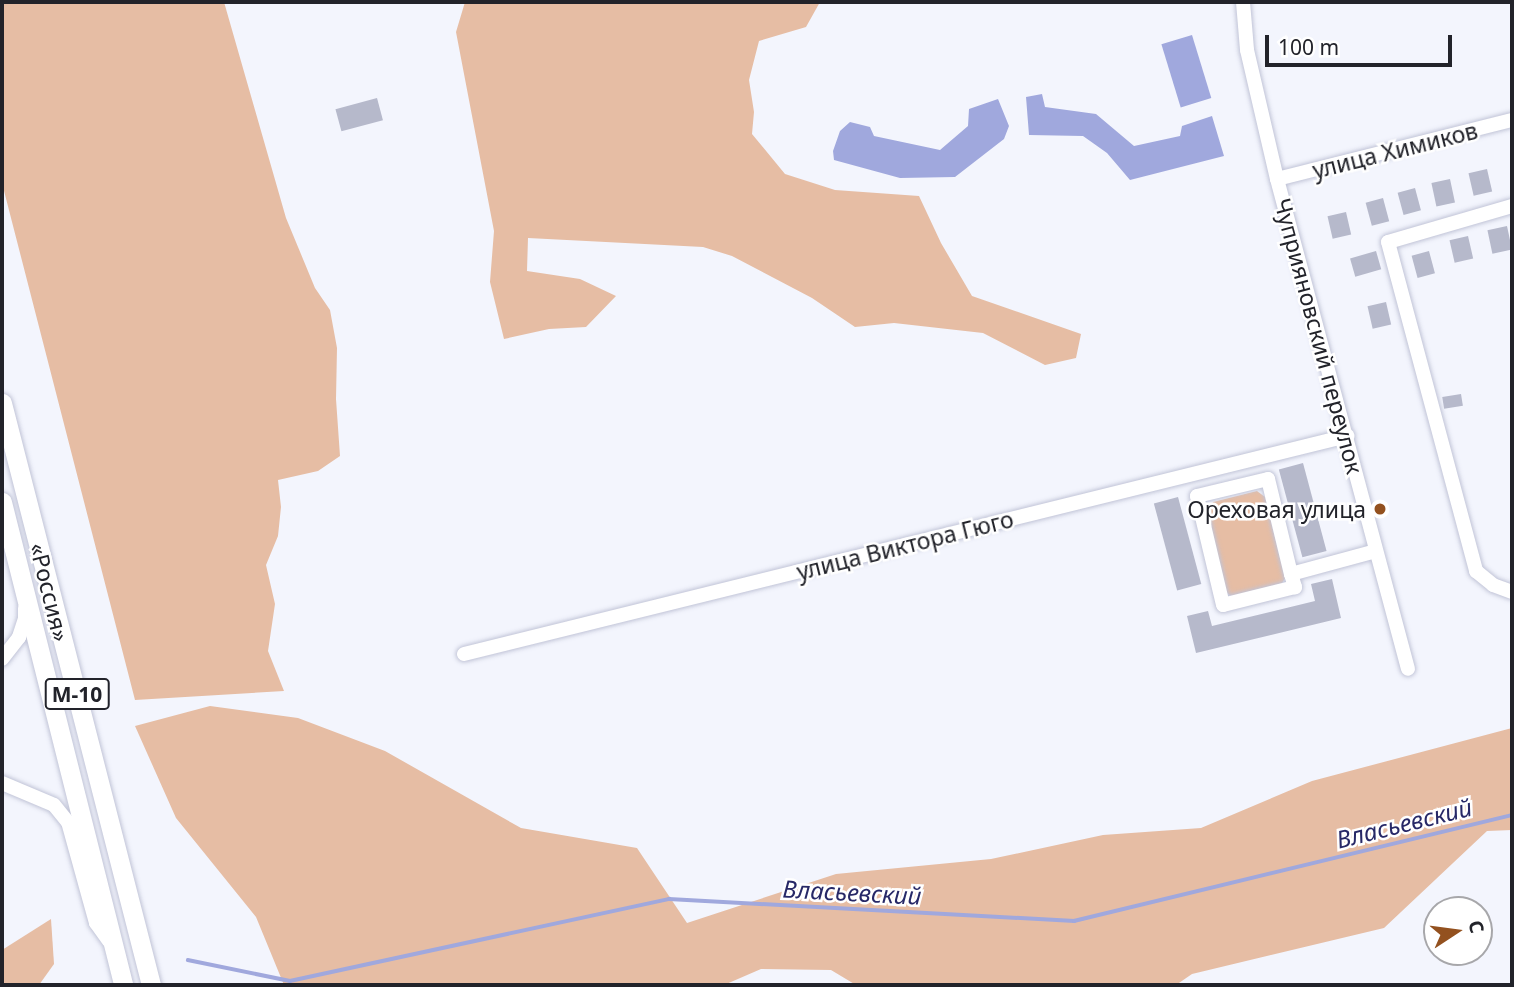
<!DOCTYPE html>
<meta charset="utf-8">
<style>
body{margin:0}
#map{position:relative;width:1514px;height:987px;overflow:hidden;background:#f3f5fd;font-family:"Noto Sans",sans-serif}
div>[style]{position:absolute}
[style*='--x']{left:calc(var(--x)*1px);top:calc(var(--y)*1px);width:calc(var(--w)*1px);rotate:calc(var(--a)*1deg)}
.green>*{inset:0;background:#e6bda4}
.water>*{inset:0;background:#a0a8dd;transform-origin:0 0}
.stream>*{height:3.5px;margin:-1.75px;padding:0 1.75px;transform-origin:1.75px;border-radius:1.75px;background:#a0a8dd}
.building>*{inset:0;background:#b6b9cb;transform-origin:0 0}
.roads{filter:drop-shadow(0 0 2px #c1c4d7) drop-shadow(0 0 2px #c1c4d7)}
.minor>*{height:14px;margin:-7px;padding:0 7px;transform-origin:7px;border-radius:7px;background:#fff}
.highway>*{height:19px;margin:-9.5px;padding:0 9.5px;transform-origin:9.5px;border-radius:9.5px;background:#fff}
.dots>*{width:19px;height:19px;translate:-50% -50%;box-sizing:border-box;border:4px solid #fff;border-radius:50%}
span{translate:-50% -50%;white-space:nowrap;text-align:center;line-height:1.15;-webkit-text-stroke:5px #fff;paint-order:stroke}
.shield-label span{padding:2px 5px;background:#fff;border:2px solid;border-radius:5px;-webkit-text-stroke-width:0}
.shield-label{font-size:21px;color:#22232a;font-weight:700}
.street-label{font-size:23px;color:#22232a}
.poi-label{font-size:23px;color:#22232a}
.right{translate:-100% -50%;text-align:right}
.water-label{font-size:24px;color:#272867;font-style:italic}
.frame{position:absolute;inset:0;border:4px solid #22232a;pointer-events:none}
.north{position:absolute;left:1423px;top:896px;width:70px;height:70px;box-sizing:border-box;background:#fff;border:2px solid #a7a7aa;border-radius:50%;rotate:77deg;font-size:19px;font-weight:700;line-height:28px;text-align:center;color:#22232a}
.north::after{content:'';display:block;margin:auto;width:24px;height:32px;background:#93511f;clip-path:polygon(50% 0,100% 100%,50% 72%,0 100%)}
.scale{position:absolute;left:1265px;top:35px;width:187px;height:32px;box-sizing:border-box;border:4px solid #22232a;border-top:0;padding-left:9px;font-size:21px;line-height:24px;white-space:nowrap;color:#22232a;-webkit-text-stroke:5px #fff;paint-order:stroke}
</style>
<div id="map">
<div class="green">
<div style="clip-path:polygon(2px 2px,224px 2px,286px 218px,315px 288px,330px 310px,337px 348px,336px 399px,340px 456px,318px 471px,278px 480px,281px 507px,278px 536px,266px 565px,275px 604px,268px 651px,284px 691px,135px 700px,2px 183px)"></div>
<div style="clip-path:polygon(465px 2px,820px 2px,806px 27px,759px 41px,749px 80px,754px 112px,752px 134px,785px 174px,835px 190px,919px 196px,941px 243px,972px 296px,1081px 334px,1076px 358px,1045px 365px,983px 333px,894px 323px,855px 327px,812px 298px,732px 256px,703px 247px,528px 238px,527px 271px,580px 279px,616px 296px,586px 327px,549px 329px,504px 339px,490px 282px,494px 231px,456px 32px)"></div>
<div style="clip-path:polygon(1257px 491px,1265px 497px,1285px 578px,1281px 585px,1232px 597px,1226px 592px,1206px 511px,1213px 502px)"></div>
<div style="clip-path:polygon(210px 706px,298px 718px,385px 751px,521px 828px,637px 848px,687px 923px,836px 874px,991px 859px,1103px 835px,1201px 828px,1312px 781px,1512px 728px,1512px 830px,1487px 831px,1384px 928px,1192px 974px,1176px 985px,856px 985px,831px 970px,761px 969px,724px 985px,284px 985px,256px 917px,176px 818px,135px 726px)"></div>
<div style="clip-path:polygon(51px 919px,54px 964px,39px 985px,2px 985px,2px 950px)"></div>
</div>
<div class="water">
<div style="left:1192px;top:35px;width:66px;height:32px;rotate:73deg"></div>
<div style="clip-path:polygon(1042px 94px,1045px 107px,1096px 114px,1134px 146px,1180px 136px,1182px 126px,1212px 116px,1224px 156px,1130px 180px,1107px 153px,1083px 136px,1029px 135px,1026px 97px)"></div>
<div style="clip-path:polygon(998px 99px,1009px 126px,1004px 139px,955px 177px,900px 178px,834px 160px,833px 151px,840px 131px,850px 122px,870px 127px,874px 136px,940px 150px,968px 126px,969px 109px)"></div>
</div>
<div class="stream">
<div style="--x:188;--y:960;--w:104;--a:11.6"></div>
<div style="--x:290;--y:981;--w:388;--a:-12.2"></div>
<div style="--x:669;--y:899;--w:406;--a:3.1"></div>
<div style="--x:1074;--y:921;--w:451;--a:-13.6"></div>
</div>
<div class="building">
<div style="left:377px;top:98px;width:23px;height:43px;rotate:75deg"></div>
<div style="left:1487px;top:169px;width:23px;height:19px;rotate:77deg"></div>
<div style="left:1450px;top:179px;width:24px;height:19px;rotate:78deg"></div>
<div style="left:1415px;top:188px;width:23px;height:18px;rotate:75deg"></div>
<div style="left:1383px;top:198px;width:24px;height:18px;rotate:75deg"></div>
<div style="left:1346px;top:212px;width:23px;height:19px;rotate:77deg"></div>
<div style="left:1507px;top:226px;width:24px;height:20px;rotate:78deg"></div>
<div style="left:1468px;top:236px;width:23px;height:19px;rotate:77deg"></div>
<div style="left:1376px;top:251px;width:19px;height:27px;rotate:74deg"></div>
<div style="left:1429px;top:251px;width:23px;height:18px;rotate:75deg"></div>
<div style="left:1386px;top:302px;width:23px;height:19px;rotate:77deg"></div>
<div style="left:1461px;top:394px;width:12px;height:19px;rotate:81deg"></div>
<div style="left:1303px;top:463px;width:91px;height:25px;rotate:75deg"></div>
<div style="left:1178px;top:497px;width:90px;height:25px;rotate:75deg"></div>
<div style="clip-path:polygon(1332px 579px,1341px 618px,1196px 653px,1187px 616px,1208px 611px,1212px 626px,1315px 601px,1311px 584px)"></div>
</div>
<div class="roads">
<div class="minor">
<div style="--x:1243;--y:2;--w:48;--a:85.2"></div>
<div style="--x:1247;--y:50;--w:132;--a:76.9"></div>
<div style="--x:1277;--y:179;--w:507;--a:75.03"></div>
<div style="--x:1277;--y:179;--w:242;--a:-14.1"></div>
<div style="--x:1512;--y:206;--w:129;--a:163.8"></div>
<div style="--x:1388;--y:242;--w:341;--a:75"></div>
<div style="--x:1476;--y:571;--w:22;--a:39"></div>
<div style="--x:1493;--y:585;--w:20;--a:20"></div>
<div style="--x:1291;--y:574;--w:14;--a:73"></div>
<div style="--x:1295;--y:587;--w:74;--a:166"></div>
<div style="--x:1223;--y:605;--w:112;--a:-103.4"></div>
<div style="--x:1197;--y:496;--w:73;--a:-13.5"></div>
<div style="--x:1268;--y:479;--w:98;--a:76.4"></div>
<div style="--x:1291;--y:574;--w:88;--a:-15.1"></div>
<div style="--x:464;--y:654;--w:910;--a:-13.87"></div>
<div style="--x:2;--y:659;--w:28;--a:-52"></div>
<div style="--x:19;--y:637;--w:19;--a:-72"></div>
<div style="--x:25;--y:619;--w:11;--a:-90"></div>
<div style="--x:2;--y:783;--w:56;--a:22.9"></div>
<div style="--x:54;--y:805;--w:22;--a:51"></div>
<div style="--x:68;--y:822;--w:105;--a:74.5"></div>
<div style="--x:96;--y:923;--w:22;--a:54"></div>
</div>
<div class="highway">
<div style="--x:2;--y:403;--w:601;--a:75.64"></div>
<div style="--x:2;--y:502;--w:498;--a:75.9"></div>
</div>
</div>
<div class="dots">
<div style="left:1380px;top:509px;background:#93511f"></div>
</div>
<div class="shield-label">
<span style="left:77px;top:694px">М-10</span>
</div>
<div class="street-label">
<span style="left:1395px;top:150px;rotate:-14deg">улица Химиков</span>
<span style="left:1319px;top:336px;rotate:75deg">Чуприяновский переулок</span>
<span style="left:905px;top:545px;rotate:-14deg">улица Виктора Гюго</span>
<span style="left:50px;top:592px;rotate:76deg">«Россия»</span>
</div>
<div class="poi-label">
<span class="right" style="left:1366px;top:509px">Ореховая улица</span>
</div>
<div class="water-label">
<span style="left:1404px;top:823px;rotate:-14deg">Власьевский</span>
<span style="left:852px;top:892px;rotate:3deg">Власьевский</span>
</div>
<div class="frame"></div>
<div class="north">С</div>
<div class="scale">100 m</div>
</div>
